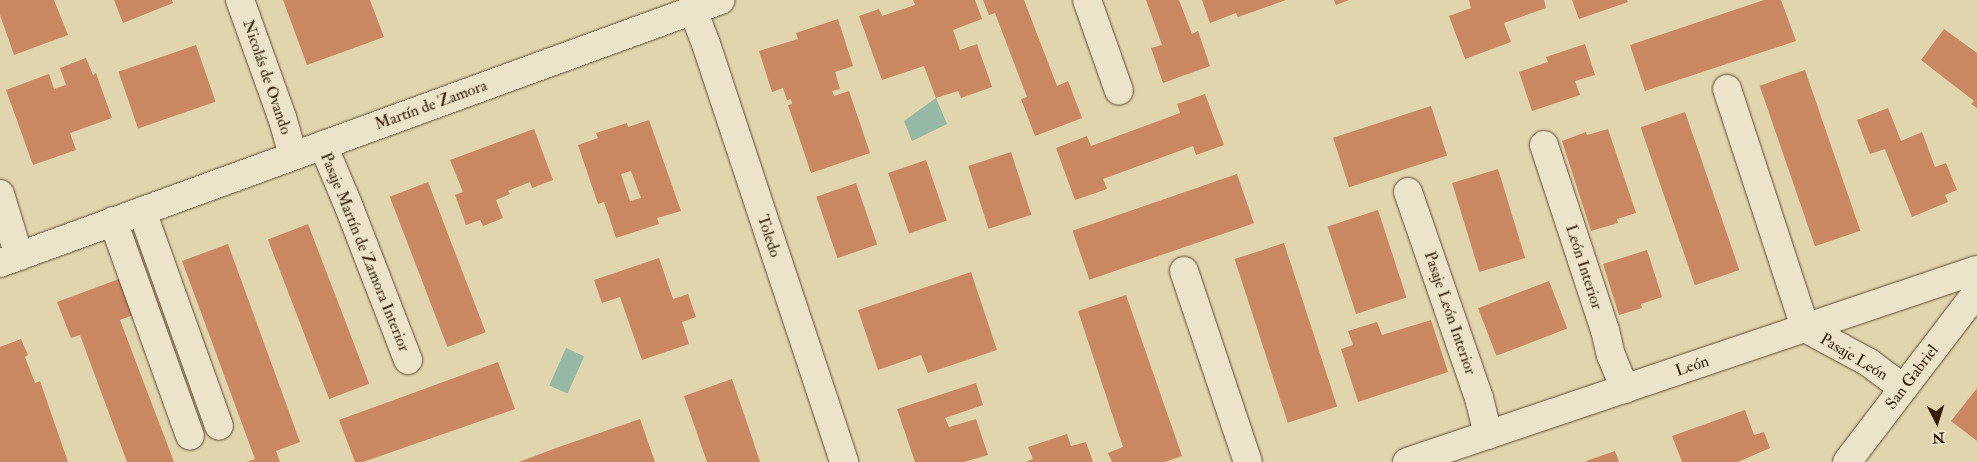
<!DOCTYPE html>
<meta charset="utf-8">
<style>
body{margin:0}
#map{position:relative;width:1977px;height:462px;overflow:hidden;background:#e0d5ad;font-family:"IM FELL Double Pica",serif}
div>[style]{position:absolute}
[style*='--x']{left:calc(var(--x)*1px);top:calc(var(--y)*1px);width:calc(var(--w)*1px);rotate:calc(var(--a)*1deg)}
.water>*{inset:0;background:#95b9a5;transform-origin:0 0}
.building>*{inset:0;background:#ca8862;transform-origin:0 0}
.roads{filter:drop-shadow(0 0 1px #5f4a30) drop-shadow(0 0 1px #5f4a30)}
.minor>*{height:28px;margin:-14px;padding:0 14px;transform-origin:14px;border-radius:14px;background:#ebe4ca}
span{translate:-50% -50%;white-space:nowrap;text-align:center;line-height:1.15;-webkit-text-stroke:4px #ebe4ca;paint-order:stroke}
.street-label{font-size:16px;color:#341b07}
.north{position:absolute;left:1912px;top:397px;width:50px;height:50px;-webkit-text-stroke:4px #ebe4ca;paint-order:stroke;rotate:175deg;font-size:14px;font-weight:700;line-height:20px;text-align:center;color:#341b07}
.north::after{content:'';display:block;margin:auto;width:18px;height:22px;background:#341b07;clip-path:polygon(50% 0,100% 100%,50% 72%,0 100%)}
</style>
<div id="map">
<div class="water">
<div style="clip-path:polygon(936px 98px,947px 124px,912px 141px,904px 121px)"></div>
<div style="left:566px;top:348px;width:20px;height:41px;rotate:24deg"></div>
</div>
<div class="building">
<div style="clip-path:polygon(0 0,54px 0,68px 35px,14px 55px,0 15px)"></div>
<div style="clip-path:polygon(114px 0,172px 0,173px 3px,123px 23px)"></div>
<div style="clip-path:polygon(283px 0,370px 0,384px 37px,307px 65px)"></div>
<div style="clip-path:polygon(913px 0,975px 0,982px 19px,953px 30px,960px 50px,977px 44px,992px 87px,961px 98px,958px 91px,936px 98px,924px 66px,882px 80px,859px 16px,879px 9px,882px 16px,915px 5px)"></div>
<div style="clip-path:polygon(983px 0,1024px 0,1057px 86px,1068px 81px,1082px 118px,1035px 136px,1021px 99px,1027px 97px,995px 13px,989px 15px)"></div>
<div style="clip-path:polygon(1146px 0,1179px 0,1192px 34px,1198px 31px,1210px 66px,1163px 83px,1151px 48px,1162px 45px)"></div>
<div style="clip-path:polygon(1202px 0,1286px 0,1238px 17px,1236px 13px,1210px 23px)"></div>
<div style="clip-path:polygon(1334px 0,1349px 0,1336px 5px)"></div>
<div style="clip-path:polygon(1469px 0,1544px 0,1546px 8px,1504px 23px,1511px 42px,1465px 59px,1449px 16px,1471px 8px)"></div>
<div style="clip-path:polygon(1572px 0,1627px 0,1628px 2px,1579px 19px)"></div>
<div style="clip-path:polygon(1764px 0,1781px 0,1796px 41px,1645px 91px,1630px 45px)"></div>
<div style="clip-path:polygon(838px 19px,853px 66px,835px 72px,840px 89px,832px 91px,834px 96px,849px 91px,870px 153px,811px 173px,788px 105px,792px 104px,791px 99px,787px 100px,783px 88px,772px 92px,759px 51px,798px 39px,796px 33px)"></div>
<div style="clip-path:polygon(1944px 29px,1977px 53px,1977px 108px,1971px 104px,1974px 101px,1921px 60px)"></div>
<div style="clip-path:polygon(1585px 44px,1595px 75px,1575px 81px,1580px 95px,1532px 111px,1519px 72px,1548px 62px,1546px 57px)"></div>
<div style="left:196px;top:45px;width:60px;height:82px;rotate:71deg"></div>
<div style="clip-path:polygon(86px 58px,93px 75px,96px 73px,112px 118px,70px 133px,76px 150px,33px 165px,6px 90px,49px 74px,54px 89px,66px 85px,60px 68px)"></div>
<div style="left:1805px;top:70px;width:170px;height:48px;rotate:71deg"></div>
<div style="clip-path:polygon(1205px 94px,1224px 145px,1196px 155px,1193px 146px,1103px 179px,1107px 189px,1075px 200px,1056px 148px,1087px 136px,1091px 146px,1180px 113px,1177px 104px)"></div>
<div style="left:1431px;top:106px;width:52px;height:103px;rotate:72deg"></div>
<div style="clip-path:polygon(1888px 108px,1901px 141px,1922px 132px,1935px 167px,1946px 163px,1957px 190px,1945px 195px,1948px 202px,1912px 217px,1885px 149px,1870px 154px,1857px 120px)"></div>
<div style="left:1685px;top:112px;width:167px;height:47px;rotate:71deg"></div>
<div style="clip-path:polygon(evenodd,649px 120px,681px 211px,657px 218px,659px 224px,616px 238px,604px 202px,598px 204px,578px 145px,598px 138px,596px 133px,627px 123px,628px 127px,649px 120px,631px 171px,641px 198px,630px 201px,621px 174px,631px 171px)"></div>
<div style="clip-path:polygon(534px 129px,553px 180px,532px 188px,530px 182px,508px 191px,510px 194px,496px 200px,503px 218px,483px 226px,480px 220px,466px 225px,455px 195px,463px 192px,450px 160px)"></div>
<div style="clip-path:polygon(1608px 129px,1636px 213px,1617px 219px,1618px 223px,1591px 231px,1562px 141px,1586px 132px,1587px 135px)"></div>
<div style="left:1011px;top:152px;width:66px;height:45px;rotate:72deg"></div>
<div style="left:926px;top:160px;width:64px;height:40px;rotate:71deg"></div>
<div style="left:1498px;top:169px;width:93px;height:48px;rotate:73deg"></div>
<div style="left:1237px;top:174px;width:52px;height:174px;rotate:71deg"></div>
<div style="left:428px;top:182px;width:161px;height:41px;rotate:69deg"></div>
<div style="left:856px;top:183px;width:65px;height:42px;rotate:71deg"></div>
<div style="left:1378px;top:210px;width:92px;height:53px;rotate:72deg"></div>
<div style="left:308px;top:224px;width:171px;height:43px;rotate:69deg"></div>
<div style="left:1284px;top:243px;width:172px;height:52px;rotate:72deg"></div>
<div style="clip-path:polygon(228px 244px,300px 442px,276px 451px,280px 462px,246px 462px,255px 459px,182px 261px)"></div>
<div style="clip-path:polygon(1647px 250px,1662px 297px,1641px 304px,1642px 308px,1619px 315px,1603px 264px)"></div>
<div style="clip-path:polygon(659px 258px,673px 299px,688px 294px,696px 317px,682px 322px,689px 344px,642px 360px,620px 297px,602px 303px,594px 280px)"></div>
<div style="clip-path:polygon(971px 272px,997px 350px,928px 373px,921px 355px,878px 370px,858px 310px)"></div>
<div style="clip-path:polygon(119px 279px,133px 315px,120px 320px,174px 462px,127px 462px,80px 335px,71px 338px,57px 302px)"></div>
<div style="left:1549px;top:281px;width:51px;height:76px;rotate:69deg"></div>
<div style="clip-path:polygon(1126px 295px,1182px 456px,1165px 462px,1112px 462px,1108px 453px,1123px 447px,1078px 311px)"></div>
<div style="clip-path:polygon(1431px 320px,1448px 372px,1358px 402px,1341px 349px,1353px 345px,1348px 331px,1377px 322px,1382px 335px)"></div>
<div style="clip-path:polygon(21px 339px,28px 355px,25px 357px,35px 383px,40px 381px,68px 462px,0 462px,0 347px)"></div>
<div style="clip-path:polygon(498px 362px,515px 409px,363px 462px,355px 462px,339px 420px)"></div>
<div style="clip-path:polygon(732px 379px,747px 423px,760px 462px,707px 462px,684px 396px)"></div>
<div style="clip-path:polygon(976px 383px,983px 405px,945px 418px,949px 427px,976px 419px,988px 455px,964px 462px,915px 462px,897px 409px)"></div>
<div style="clip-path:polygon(1977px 388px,1977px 441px,1951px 421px)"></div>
<div style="clip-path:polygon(1745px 410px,1754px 435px,1764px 432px,1770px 448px,1738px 462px,1682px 462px,1672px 436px)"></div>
<div style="clip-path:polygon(640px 419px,655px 462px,519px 462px,556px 448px)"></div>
<div style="clip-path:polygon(1067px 434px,1071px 446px,1086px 442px,1093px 462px,1025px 462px,1033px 459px,1028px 447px)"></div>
<div style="clip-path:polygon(1615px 451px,1619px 462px,1587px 462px,1586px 461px)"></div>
</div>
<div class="roads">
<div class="minor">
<div style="--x:240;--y:0;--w:124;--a:70.3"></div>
<div style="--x:282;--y:117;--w:40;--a:74"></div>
<div style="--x:1087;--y:0;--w:96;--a:70.6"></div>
<div style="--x:693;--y:10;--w:36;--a:69"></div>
<div style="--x:706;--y:44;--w:440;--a:71.7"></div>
<div style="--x:1727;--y:89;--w:251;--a:71.9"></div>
<div style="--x:1805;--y:328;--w:72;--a:28.4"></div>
<div style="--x:1868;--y:362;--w:44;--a:36.6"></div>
<div style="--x:323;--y:145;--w:67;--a:67.2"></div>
<div style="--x:349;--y:207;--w:164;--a:68.9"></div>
<div style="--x:1544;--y:145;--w:195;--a:71.8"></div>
<div style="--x:1605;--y:330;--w:26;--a:77"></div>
<div style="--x:1611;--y:355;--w:37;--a:68"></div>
<div style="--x:1408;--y:192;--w:218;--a:71"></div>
<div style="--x:1479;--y:398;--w:38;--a:76"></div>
<div style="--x:0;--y:194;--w:65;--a:73"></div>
<div style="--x:142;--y:211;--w:228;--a:70.3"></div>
<div style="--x:113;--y:221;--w:228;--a:70.3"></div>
<div style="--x:0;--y:263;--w:767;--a:-20.04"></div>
<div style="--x:1184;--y:271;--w:201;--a:71.5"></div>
<div style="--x:1407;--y:462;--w:601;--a:-18.62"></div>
<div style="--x:1847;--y:462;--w:214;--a:-52.6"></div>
</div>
</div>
<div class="street-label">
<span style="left:267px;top:77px;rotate:71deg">Nicolás de Ovando</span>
<span style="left:431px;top:105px;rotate:-20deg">Martín de Zamora</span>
<span style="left:769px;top:236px;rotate:72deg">Toledo</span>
<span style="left:365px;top:252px;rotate:68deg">Pasaje Martín de Zamora Interior</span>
<span style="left:1584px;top:267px;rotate:72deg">León Interior</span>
<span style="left:1450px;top:313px;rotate:71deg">Pasaje León Interior</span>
<span style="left:1854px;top:357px;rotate:31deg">Pasaje León</span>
<span style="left:1692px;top:366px;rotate:-19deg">León</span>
<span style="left:1912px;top:377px;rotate:-53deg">San Gabriel</span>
</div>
<div class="north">N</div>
</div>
